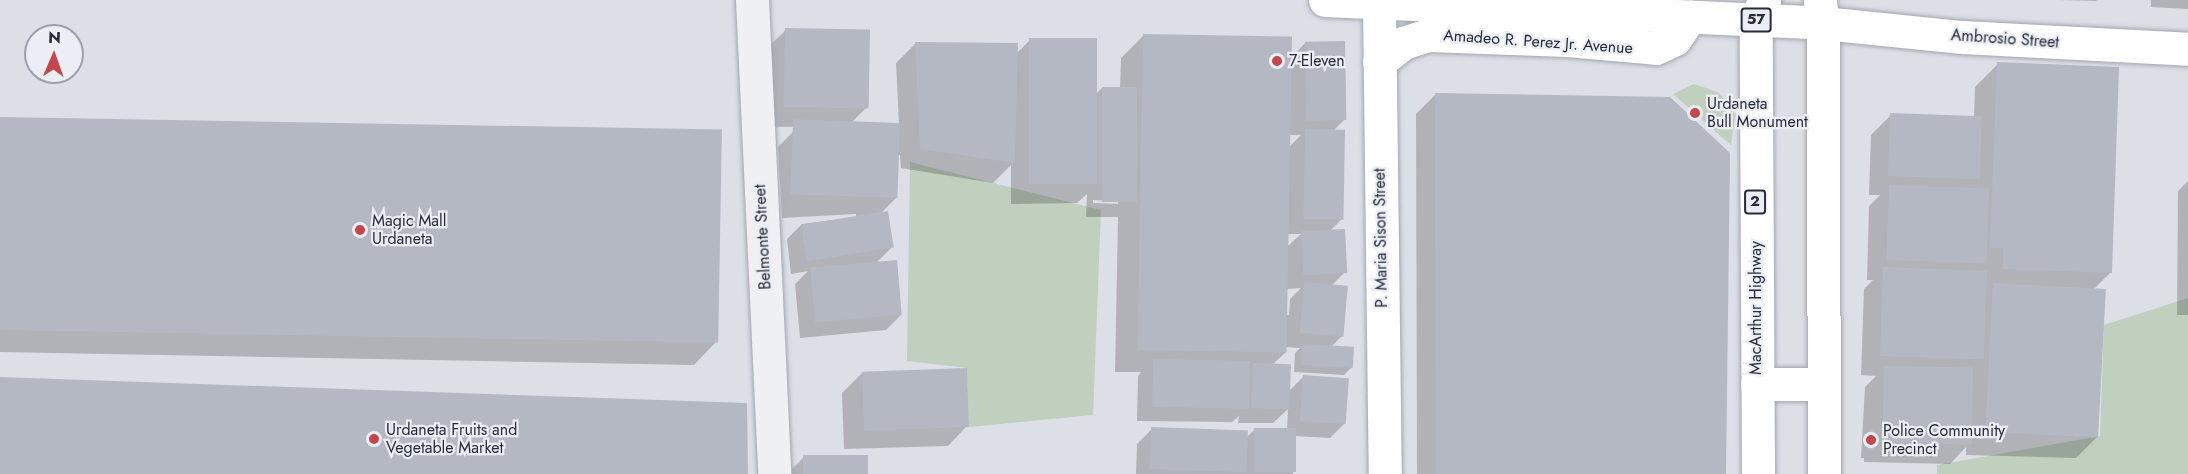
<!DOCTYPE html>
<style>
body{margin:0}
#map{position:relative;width:2188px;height:474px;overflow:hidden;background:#dcdfe6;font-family:Jost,sans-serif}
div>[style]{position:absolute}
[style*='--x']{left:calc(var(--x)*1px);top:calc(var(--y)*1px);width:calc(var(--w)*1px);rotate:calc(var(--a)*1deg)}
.green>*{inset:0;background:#c0cfbe}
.shadow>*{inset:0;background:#0003}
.building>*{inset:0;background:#b4b8c2;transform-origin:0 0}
.roads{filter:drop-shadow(0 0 2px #a2a6af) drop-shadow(0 0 2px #a2a6af)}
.street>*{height:33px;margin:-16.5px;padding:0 16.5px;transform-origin:16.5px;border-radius:16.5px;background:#eff0f4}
.secondary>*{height:33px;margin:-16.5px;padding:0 16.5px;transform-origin:16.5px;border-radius:16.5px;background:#fff}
.primary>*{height:33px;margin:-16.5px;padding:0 16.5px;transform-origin:16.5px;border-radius:16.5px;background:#fff}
.dots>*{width:16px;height:16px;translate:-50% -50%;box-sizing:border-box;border:3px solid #ebeef4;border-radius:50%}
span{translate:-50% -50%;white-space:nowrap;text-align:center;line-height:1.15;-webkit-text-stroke:4.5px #ebeef4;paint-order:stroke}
.shield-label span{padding:2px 4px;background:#ebeef4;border:2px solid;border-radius:4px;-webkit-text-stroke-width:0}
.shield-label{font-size:15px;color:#272c3b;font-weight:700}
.street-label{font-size:16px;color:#272c3b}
.poi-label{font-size:16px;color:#272c3b}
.left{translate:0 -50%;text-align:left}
.north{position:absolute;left:24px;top:24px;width:60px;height:60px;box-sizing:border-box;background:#ebeef4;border:2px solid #9da0aa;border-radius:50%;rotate:2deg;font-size:16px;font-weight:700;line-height:24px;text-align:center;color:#272c3b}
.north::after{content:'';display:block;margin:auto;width:21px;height:27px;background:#c6464b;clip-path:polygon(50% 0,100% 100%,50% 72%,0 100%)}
</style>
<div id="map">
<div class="green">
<div style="clip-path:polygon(1694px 84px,1718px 92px,1728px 104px,1735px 115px,1731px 145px,1673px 94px)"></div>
<div style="clip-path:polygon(910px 162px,1101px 210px,1093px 415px,969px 427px,967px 368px,907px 361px)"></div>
<div style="clip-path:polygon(2188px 298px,2188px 474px,1937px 474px,1937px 465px,2100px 436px,2104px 325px)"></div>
</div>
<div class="shadow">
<div style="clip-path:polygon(2058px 0,2097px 0,2096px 1px)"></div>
<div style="clip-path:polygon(2151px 0,2188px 0,2188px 9px,2151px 7px)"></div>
<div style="clip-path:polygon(evenodd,786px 30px,868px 106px,846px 128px,899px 124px,896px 63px,916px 43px,1016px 54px,1030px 40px,1096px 94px,1102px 88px,1120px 89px,1121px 58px,1143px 36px,1291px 58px,1305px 43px,1345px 119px,1333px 131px,1341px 220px,1329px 232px,1345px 272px,1331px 286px,1343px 335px,1331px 347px,1352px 367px,1344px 375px,1294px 372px,1295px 353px,1300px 348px,1286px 347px,1286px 352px,1272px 365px,1289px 391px,1304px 376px,1345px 423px,1330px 438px,1294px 436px,1293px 474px,1136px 474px,1137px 444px,1152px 429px,1246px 438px,1255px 429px,1287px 430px,1288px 409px,1273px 423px,1238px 423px,1239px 416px,1232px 422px,1137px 421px,1138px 376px,1141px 372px,1115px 372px,1118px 217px,1086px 217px,1087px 194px,1077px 203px,1011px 204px,1011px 165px,993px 183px,901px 168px,900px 155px,898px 155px,896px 198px,881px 213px,892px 247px,876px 263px,901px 315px,886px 330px,800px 338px,795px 284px,808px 271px,791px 274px,787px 239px,802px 224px,856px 217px,856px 214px,782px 218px,778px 147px,794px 131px,841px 128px,841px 126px,772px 127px,766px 49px,786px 30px,1289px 135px,1301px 135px,1289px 147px,1289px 135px,786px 30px,1093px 200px,1118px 201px,1118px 204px,1093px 203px,1093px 200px,786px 30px,1288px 234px,1301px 234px,1287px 247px,1288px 234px,786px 30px,1301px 288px,1290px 299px,1289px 315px,1286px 315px,1287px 289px,1301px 288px)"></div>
<div style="clip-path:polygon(1998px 64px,2110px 273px,2094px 289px,2098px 436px,2076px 458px,1966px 455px,1966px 447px,1950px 464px,1864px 462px,1864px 458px,1861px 458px,1865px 387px,1876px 376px,1861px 375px,1864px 289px,1873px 280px,1867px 280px,1869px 206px,1880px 195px,1869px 195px,1871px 135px,1891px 115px,1974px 118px,1975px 87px)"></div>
<div style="clip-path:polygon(1436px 94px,1723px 474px,1417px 474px,1416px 114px)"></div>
<div style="clip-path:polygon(0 119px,716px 342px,694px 365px,0 352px)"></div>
<div style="clip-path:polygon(2188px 181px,2188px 315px,2177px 315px,2178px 191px)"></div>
<div style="clip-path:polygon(862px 373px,967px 426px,948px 446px,844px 449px,842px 393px)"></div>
<div style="clip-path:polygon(803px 458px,867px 474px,787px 474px)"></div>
</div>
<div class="building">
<div style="left:785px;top:28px;width:85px;height:79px;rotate:1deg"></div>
<div style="left:1143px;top:34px;width:149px;height:316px;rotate:1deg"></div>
<div style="left:1097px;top:38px;width:146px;height:68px;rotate:90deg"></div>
<div style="left:1345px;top:41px;width:79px;height:40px;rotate:89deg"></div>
<div style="clip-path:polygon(915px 42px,1018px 43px,1015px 163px,920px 149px)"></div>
<div style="clip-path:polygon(1997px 62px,2119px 67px,2112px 273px,2003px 269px,2003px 248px,1990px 248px)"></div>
<div style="left:1102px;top:87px;width:35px;height:115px"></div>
<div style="clip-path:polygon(1435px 93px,1670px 97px,1730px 153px,1726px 474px,1436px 474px)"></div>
<div style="left:1890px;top:113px;width:92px;height:63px;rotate:2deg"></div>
<div style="left:0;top:117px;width:722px;height:213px;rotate:1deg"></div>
<div style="left:900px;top:123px;width:75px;height:107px;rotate:92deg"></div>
<div style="left:1305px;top:129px;width:40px;height:90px;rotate:1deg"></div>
<div style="left:1889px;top:185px;width:100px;height:75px;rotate:2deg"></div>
<div style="left:888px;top:211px;width:37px;height:88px;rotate:81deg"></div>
<div style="left:1345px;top:229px;width:44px;height:44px;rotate:87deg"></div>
<div style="left:897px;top:260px;width:55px;height:87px;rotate:85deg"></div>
<div style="left:1883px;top:267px;width:104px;height:89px;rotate:2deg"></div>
<div style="left:1304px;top:282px;width:44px;height:51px;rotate:5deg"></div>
<div style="left:1993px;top:283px;width:113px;height:149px;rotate:3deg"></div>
<div style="left:1302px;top:344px;width:52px;height:21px;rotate:3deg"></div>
<div style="left:1153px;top:359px;width:97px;height:48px;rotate:1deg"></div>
<div style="left:1253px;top:363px;width:38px;height:45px;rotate:2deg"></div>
<div style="left:1884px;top:366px;width:89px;height:77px;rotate:1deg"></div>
<div style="left:967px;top:368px;width:59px;height:105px;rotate:88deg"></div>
<div style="left:1303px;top:375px;width:46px;height:46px;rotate:4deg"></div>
<div style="clip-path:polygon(0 377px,747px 403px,748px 474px,0 474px)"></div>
<div style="left:1151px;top:427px;width:97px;height:42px;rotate:2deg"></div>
<div style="left:1254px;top:428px;width:42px;height:44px"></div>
<div style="clip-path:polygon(1869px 429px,1874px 429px,1874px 450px,1868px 450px)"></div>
<div style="left:868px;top:455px;width:19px;height:65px;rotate:90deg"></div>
</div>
<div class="roads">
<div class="street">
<div style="--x:752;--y:0;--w:475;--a:87.3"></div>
</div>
<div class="secondary">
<div style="--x:1823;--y:23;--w:140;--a:5.8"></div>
<div style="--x:1962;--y:37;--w:226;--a:3"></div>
</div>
<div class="primary">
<div style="--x:1325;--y:0;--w:499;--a:2.6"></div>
<div style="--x:1379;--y:2;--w:472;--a:89.3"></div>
<div style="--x:1820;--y:2;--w:21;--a:82"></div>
<div style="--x:1823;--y:23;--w:451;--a:89.9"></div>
<div style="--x:1379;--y:62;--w:31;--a:-38"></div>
<div style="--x:1403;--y:43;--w:26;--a:-18"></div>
<div style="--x:1428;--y:35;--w:139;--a:2.1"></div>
<div style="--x:1567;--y:40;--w:89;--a:5.1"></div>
<div style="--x:1656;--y:48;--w:21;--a:-25"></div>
<div style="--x:1675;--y:39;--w:27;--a:-56"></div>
<div style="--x:1757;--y:384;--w:67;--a:0"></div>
<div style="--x:1758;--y:474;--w:454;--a:-90.3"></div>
<div style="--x:1756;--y:20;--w:22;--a:-68"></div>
</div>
</div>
<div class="dots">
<div style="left:1277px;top:61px;background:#c6464b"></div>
<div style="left:1695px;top:113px;background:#c6464b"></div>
<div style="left:360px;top:230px;background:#c6464b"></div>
<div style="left:374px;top:439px;background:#c6464b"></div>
<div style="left:1871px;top:440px;background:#c6464b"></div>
</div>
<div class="shield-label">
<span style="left:1756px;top:20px">57</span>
<span style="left:1755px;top:202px">2</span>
</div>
<div class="street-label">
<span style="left:2005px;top:39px;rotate:4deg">Ambrosio Street</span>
<span style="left:1538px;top:42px;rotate:4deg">Amadeo R. Perez Jr. Avenue</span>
<span style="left:763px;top:237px;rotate:-93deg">Belmonte Street</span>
<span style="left:1381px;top:238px;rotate:-91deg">P. Maria Sison Street</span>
<span style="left:1756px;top:308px;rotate:-90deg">MacArthur Highway</span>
</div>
<div class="poi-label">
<span class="left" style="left:1289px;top:61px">7-Eleven</span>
<span class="left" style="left:1707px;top:113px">Urdaneta<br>Bull Monument</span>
<span class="left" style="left:372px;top:230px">Magic Mall<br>Urdaneta</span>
<span class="left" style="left:386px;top:439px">Urdaneta Fruits and<br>Vegetable Market</span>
<span class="left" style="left:1883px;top:440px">Police Community<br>Precinct</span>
</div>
<div class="north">N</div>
</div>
